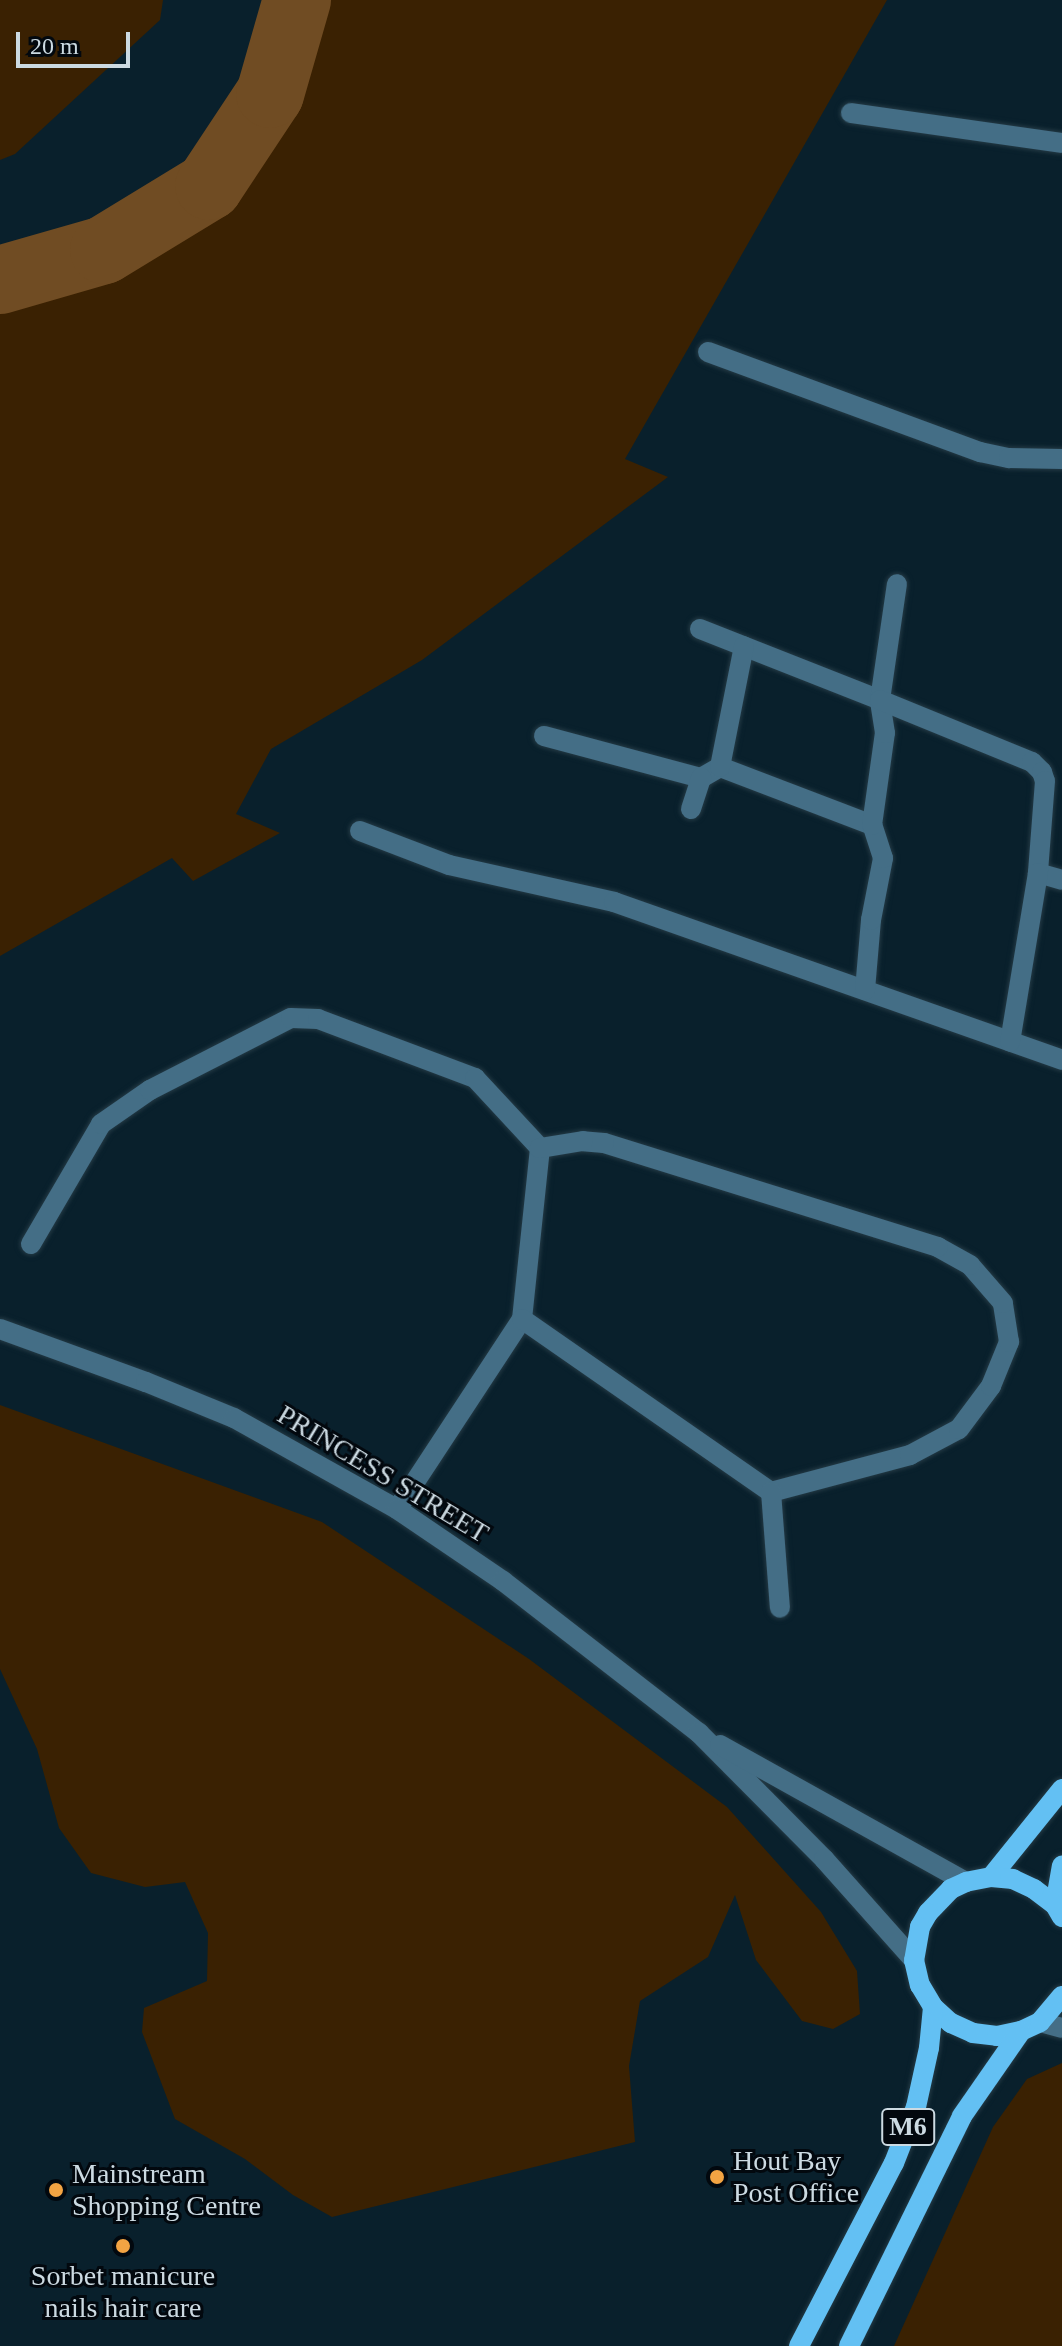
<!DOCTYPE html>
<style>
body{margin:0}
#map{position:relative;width:1062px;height:2346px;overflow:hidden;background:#09202c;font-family:Georgia,serif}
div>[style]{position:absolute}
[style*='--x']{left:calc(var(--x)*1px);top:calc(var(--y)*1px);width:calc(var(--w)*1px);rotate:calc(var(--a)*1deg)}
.green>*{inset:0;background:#3a2102}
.river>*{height:68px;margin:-34px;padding:0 34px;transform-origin:34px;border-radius:34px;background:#704c23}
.roads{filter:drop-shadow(0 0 2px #243a45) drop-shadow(0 0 2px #243a45)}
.minor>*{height:20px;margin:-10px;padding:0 10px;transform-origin:10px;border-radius:10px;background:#446e86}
.major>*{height:20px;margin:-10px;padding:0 10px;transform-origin:10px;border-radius:10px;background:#63c0f3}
.dots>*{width:22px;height:22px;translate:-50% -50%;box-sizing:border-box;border:4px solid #02080e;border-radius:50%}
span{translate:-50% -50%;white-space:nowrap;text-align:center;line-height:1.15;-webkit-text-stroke:6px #02080e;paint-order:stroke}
.shield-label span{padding:2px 6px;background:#02080e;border:2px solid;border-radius:6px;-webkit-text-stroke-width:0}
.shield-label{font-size:26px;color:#ccdae2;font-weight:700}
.street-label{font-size:28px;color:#ccdae2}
.poi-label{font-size:28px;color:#ccdae2}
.left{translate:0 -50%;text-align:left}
.scale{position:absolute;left:16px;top:32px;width:114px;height:36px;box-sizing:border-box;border:4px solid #ccdae2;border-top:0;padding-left:10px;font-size:24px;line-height:28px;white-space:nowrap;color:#ccdae2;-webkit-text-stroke:6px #02080e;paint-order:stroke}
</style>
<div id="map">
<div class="green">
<div style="clip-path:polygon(0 0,163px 0,160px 20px,15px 154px,0 160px)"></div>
<div style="clip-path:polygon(297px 0,887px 0,625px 459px,668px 477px,422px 660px,271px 749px,236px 814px,280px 833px,193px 881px,172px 858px,0 956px,0 280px,104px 250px,209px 186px,270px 95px)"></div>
<div style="clip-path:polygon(0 1405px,322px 1522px,529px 1659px,727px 1807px,821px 1912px,857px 1971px,860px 2014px,833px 2029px,802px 2021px,756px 1960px,735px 1895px,708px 1957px,640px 2001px,629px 2066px,635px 2142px,332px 2217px,293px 2195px,245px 2159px,175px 2119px,142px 2032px,144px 2008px,207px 1981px,208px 1933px,185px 1882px,145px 1887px,91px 1873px,59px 1828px,37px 1749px,0 1669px)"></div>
<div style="clip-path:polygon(1062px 2063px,1062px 2346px,894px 2346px,993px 2127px,1027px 2079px)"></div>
</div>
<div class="river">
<div style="--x:0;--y:280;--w:108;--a:-16.1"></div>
<div style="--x:104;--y:250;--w:123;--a:-31.4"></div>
<div style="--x:209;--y:186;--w:110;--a:-56.5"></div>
<div style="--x:270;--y:94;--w:98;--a:-74"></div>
</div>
<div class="roads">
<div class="minor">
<div style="--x:851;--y:113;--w:213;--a:8.1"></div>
<div style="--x:708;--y:352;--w:290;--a:20.2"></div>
<div style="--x:980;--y:452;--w:30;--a:12"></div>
<div style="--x:1009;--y:458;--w:53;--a:1.1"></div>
<div style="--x:700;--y:629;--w:193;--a:21.5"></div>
<div style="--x:880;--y:700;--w:117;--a:-81.7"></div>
<div style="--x:544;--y:736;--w:163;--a:15"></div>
<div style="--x:701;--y:778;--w:22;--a:-30"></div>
<div style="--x:720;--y:767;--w:163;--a:20.9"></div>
<div style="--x:720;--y:767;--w:123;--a:-78.8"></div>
<div style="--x:691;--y:809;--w:33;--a:-72"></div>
<div style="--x:360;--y:831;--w:95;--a:20.9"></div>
<div style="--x:449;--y:865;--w:169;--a:12.6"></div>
<div style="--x:614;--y:902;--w:475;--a:19.4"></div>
<div style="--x:1038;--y:873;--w:25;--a:16"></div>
<div style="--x:865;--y:990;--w:70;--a:-85.1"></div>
<div style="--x:871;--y:920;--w:63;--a:-79"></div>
<div style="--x:883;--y:858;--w:35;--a:-108"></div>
<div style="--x:872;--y:825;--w:93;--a:-82"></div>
<div style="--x:885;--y:733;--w:33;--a:-99"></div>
<div style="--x:880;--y:700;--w:164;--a:22.2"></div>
<div style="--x:1032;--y:762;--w:14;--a:45"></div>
<div style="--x:1042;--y:772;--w:9;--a:72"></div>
<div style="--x:1045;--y:781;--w:92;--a:94.4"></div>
<div style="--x:1038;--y:873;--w:171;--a:99.4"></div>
<div style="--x:31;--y:1244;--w:139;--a:-59.7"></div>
<div style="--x:101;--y:1124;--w:60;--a:-34.8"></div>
<div style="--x:150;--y:1090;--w:158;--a:-27.1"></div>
<div style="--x:291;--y:1018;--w:27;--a:2"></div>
<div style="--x:318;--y:1019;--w:168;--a:20.6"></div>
<div style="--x:475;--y:1078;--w:96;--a:47.1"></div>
<div style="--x:540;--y:1148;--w:172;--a:96"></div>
<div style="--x:522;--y:1319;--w:227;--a:123.3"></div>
<div style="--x:522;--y:1319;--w:303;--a:34.8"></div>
<div style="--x:771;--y:1492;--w:144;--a:-14.9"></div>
<div style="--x:910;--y:1455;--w:55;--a:-28"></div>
<div style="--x:959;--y:1429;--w:54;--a:-53.3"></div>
<div style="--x:991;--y:1386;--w:48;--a:-67.8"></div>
<div style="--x:1009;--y:1342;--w:39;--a:-99"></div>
<div style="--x:1003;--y:1303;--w:50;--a:-131"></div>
<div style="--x:970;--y:1265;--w:37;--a:-151"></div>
<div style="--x:938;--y:1247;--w:350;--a:-162.7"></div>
<div style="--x:604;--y:1143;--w:21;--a:-175"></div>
<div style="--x:583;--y:1141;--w:44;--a:170.8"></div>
<div style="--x:0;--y:1329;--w:155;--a:20"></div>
<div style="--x:146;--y:1382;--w:95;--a:22.2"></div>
<div style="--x:234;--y:1418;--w:187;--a:29.2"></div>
<div style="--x:397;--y:1509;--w:128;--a:34.2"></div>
<div style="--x:503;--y:1581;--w:248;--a:37.8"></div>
<div style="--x:699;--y:1733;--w:177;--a:45.2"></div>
<div style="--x:824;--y:1859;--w:135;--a:48.3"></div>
<div style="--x:771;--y:1492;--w:116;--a:85.6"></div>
<div style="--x:720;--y:1745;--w:282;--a:29.1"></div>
<div style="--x:1040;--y:2022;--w:23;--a:15"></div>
</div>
<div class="major">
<div style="--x:991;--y:1877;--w:113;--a:-51.1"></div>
<div style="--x:1055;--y:1905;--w:40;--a:-80"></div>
<div style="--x:1062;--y:1917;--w:14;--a:-120"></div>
<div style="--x:1055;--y:1905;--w:26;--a:-143"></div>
<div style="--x:1034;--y:1889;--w:23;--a:-155"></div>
<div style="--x:1013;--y:1879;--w:22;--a:-175"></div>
<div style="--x:991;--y:1877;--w:25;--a:169"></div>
<div style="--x:966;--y:1882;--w:17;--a:155"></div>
<div style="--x:951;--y:1889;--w:33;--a:134"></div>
<div style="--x:928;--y:1913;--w:16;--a:120"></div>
<div style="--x:920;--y:1927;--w:34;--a:100"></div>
<div style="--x:914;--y:1960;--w:26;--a:77"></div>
<div style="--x:920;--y:1985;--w:26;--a:59"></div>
<div style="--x:933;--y:2007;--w:24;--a:42"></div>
<div style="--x:951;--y:2023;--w:24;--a:24"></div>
<div style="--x:973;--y:2033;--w:24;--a:7"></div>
<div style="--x:997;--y:2036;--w:25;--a:-12"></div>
<div style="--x:1021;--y:2031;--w:21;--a:-25"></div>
<div style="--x:1040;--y:2022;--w:34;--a:-50"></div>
<div style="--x:799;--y:2346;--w:206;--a:-62.6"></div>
<div style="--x:894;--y:2163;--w:60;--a:-68.6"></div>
<div style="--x:916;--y:2107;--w:60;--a:-77.6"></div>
<div style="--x:929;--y:2048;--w:41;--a:-84.4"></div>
<div style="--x:849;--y:2346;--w:256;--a:-63.8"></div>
<div style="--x:962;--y:2116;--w:103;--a:-55.2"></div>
</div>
</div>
<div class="dots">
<div style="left:717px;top:2177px;background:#f3a443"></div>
<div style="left:56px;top:2190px;background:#f3a443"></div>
<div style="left:123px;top:2246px;background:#f3a443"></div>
</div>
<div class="shield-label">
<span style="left:908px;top:2127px">M6</span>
</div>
<div class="street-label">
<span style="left:383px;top:1474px;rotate:31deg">PRINCESS STREET</span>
</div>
<div class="poi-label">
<span class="left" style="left:733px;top:2177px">Hout Bay<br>Post Office</span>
<span class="left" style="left:72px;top:2190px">Mainstream<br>Shopping Centre</span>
<span style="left:123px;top:2292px">Sorbet manicure<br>nails hair care</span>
</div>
<div class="scale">20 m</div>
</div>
